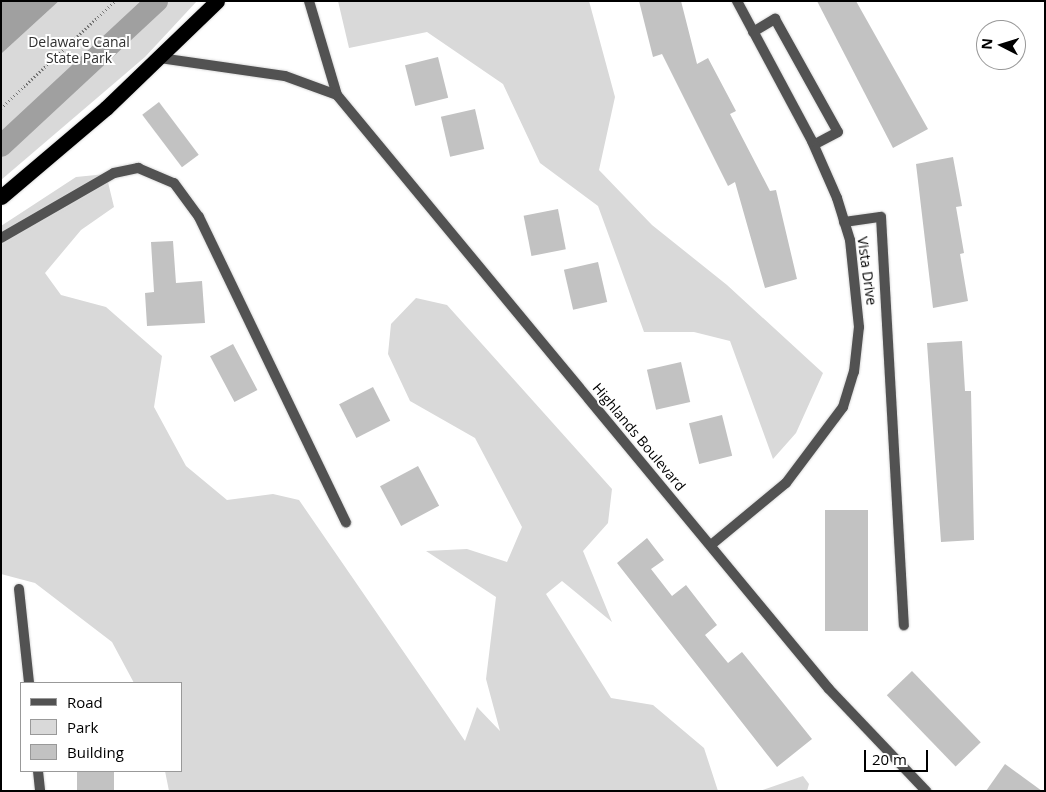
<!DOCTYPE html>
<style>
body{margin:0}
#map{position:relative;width:1046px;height:792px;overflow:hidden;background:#fff;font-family:"Open Sans",sans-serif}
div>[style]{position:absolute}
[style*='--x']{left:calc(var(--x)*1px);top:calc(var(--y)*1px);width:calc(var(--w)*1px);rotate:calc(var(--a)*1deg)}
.green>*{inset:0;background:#d9d9d9}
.water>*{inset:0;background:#a0a0a0}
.canal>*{height:22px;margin:-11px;padding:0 11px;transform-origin:11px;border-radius:11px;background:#a0a0a0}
.building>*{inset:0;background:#c2c2c2;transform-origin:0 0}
.path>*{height:3px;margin-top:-1.5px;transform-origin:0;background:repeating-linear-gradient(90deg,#747474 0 1px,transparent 0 3.5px)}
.roads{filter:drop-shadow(0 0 1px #dbdbdb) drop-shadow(0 0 1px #dbdbdb)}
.lane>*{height:10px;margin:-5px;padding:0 5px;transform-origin:5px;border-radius:5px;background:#525252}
.street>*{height:10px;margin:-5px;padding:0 5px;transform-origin:5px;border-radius:5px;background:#525252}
.highway>*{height:15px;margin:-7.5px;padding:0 7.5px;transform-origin:7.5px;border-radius:7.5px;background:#000}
span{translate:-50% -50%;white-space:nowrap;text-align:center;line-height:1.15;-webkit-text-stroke:4px #fff;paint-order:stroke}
.park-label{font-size:14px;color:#303030}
.street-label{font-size:14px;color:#000}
.frame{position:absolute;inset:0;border:2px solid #000;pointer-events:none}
.legend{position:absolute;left:20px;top:682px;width:162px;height:90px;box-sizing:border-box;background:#fff;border:1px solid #999;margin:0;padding:6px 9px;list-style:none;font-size:15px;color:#000}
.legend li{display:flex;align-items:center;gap:10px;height:25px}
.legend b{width:25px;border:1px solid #999}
.north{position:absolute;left:976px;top:20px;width:50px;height:50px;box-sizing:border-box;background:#fff;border:1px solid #999;border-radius:50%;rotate:275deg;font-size:14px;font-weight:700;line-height:20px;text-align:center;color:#000}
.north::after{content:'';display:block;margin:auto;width:18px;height:22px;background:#000;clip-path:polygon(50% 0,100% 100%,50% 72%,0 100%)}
.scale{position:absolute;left:864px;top:750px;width:64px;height:22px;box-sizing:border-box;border:2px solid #000;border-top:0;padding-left:6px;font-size:15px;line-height:18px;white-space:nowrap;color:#000;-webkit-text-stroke:4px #fff;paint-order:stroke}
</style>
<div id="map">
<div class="green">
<div style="clip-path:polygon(59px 1px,197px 1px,145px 57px,1px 180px,1px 54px)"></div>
<div style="clip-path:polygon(338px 1px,589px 1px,615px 97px,599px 170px,652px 225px,727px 285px,823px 373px,796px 433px,773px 459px,730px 341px,694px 332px,644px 332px,598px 206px,540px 163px,503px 84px,427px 32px,349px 48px)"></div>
<div style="clip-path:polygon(106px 174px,114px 207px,81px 230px,45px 273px,61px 295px,106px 307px,162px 356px,154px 407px,186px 466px,227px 500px,273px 494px,299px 500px,465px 741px,477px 707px,500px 731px,486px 679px,496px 597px,426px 551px,467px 549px,507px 562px,522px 527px,475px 438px,410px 401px,388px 354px,391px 324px,416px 298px,447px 305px,612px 489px,608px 523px,583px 551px,612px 622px,562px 581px,546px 594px,611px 698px,653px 705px,704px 748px,718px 791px,169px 791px,165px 771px,181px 771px,181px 683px,134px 683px,112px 642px,35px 583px,1px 574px,1px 226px,76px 177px)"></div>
<div style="clip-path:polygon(803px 776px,809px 784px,807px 791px,760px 791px)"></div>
</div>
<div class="water">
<div style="clip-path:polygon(1px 1px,59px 1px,1px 54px)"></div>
</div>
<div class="canal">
<div style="--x:1;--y:146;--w:213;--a:-42.9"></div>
</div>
<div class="building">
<div style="clip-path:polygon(639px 1px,681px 1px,697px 64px,708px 58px,736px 111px,730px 114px,770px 191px,776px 190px,797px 279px,765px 288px,735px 182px,728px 186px,662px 54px,653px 57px)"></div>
<div style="clip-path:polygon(817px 1px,856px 1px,928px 129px,893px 148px)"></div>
<div style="left:438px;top:57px;width:42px;height:34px;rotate:76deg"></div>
<div style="left:159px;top:102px;width:66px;height:21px;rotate:53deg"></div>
<div style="left:475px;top:109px;width:41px;height:35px;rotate:77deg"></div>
<div style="clip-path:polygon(953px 157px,962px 206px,956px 207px,964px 253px,960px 254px,968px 301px,933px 308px,916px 164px)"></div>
<div style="left:558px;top:209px;width:41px;height:35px;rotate:79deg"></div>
<div style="clip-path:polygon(173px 241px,176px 283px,202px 281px,205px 323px,147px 326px,145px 293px,154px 292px,151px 242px)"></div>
<div style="left:598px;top:262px;width:41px;height:35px;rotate:77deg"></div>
<div style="clip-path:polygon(962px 341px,965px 391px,971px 391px,974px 540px,941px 542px,927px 343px)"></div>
<div style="left:233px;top:344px;width:52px;height:26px;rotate:62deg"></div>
<div style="left:681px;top:362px;width:41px;height:35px;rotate:77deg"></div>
<div style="left:373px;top:387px;width:38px;height:38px;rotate:63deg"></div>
<div style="left:722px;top:415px;width:42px;height:34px;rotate:76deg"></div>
<div style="left:418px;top:466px;width:45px;height:43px;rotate:62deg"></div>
<div style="left:868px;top:510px;width:121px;height:43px;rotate:90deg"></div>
<div style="clip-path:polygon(647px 538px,664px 560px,651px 569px,672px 596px,686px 585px,717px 625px,705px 635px,728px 663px,742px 652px,812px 739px,777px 767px,617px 563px)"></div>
<div style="left:912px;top:671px;width:99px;height:35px;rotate:46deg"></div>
<div style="clip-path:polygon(1005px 764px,1042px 791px,986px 791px)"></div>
<div style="left:77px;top:771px;width:37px;height:20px"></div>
</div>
<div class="path">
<div style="--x:1;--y:108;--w:156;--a:-43.2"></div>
</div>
<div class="roads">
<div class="lane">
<div style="--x:753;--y:32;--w:26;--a:-31"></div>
<div style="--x:775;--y:19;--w:129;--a:60.9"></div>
<div style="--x:838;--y:132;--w:27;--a:152"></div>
<div style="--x:844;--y:222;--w:37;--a:-8"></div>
<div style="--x:881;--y:217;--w:409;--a:86.8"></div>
<div style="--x:1;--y:238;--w:130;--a:-29.9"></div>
<div style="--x:114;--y:173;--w:25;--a:-12"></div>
<div style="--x:138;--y:168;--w:39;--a:23"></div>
<div style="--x:174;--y:183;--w:42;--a:53.7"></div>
<div style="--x:199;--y:217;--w:339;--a:64.3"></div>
</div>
<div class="street">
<div style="--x:309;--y:1;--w:98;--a:73.4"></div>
<div style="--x:337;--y:95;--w:771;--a:50.37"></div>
<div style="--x:829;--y:689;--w:141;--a:46.4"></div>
<div style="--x:160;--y:58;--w:126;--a:8.2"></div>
<div style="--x:285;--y:76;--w:55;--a:20.1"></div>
<div style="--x:711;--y:545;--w:97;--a:-39.6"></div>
<div style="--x:786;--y:483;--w:95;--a:-53.1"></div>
<div style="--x:843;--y:407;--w:37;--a:-73"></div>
<div style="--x:854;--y:372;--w:45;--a:-83.7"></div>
<div style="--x:859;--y:327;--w:87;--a:-95.9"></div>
<div style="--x:850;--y:240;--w:44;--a:-107.2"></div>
<div style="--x:837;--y:198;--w:62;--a:-113.7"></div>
<div style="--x:812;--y:141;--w:159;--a:-118.2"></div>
<div style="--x:19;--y:589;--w:95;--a:83.9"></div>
<div style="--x:38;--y:771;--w:20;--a:84"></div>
</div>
<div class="highway">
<div style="--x:1;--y:197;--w:138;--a:-40.3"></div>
<div style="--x:106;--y:108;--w:154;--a:-43.9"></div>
</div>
</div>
<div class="park-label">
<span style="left:79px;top:50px">Delaware Canal<br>State Park</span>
</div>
<div class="street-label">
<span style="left:867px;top:271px;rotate:82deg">Vista Drive</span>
<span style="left:639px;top:437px;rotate:50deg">Highlands Boulevard</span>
</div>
<div class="frame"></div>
<ul class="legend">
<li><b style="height:6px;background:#525252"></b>Road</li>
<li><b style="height:14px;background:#d9d9d9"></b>Park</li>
<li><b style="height:14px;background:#c2c2c2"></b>Building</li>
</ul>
<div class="north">N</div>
<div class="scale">20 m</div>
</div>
